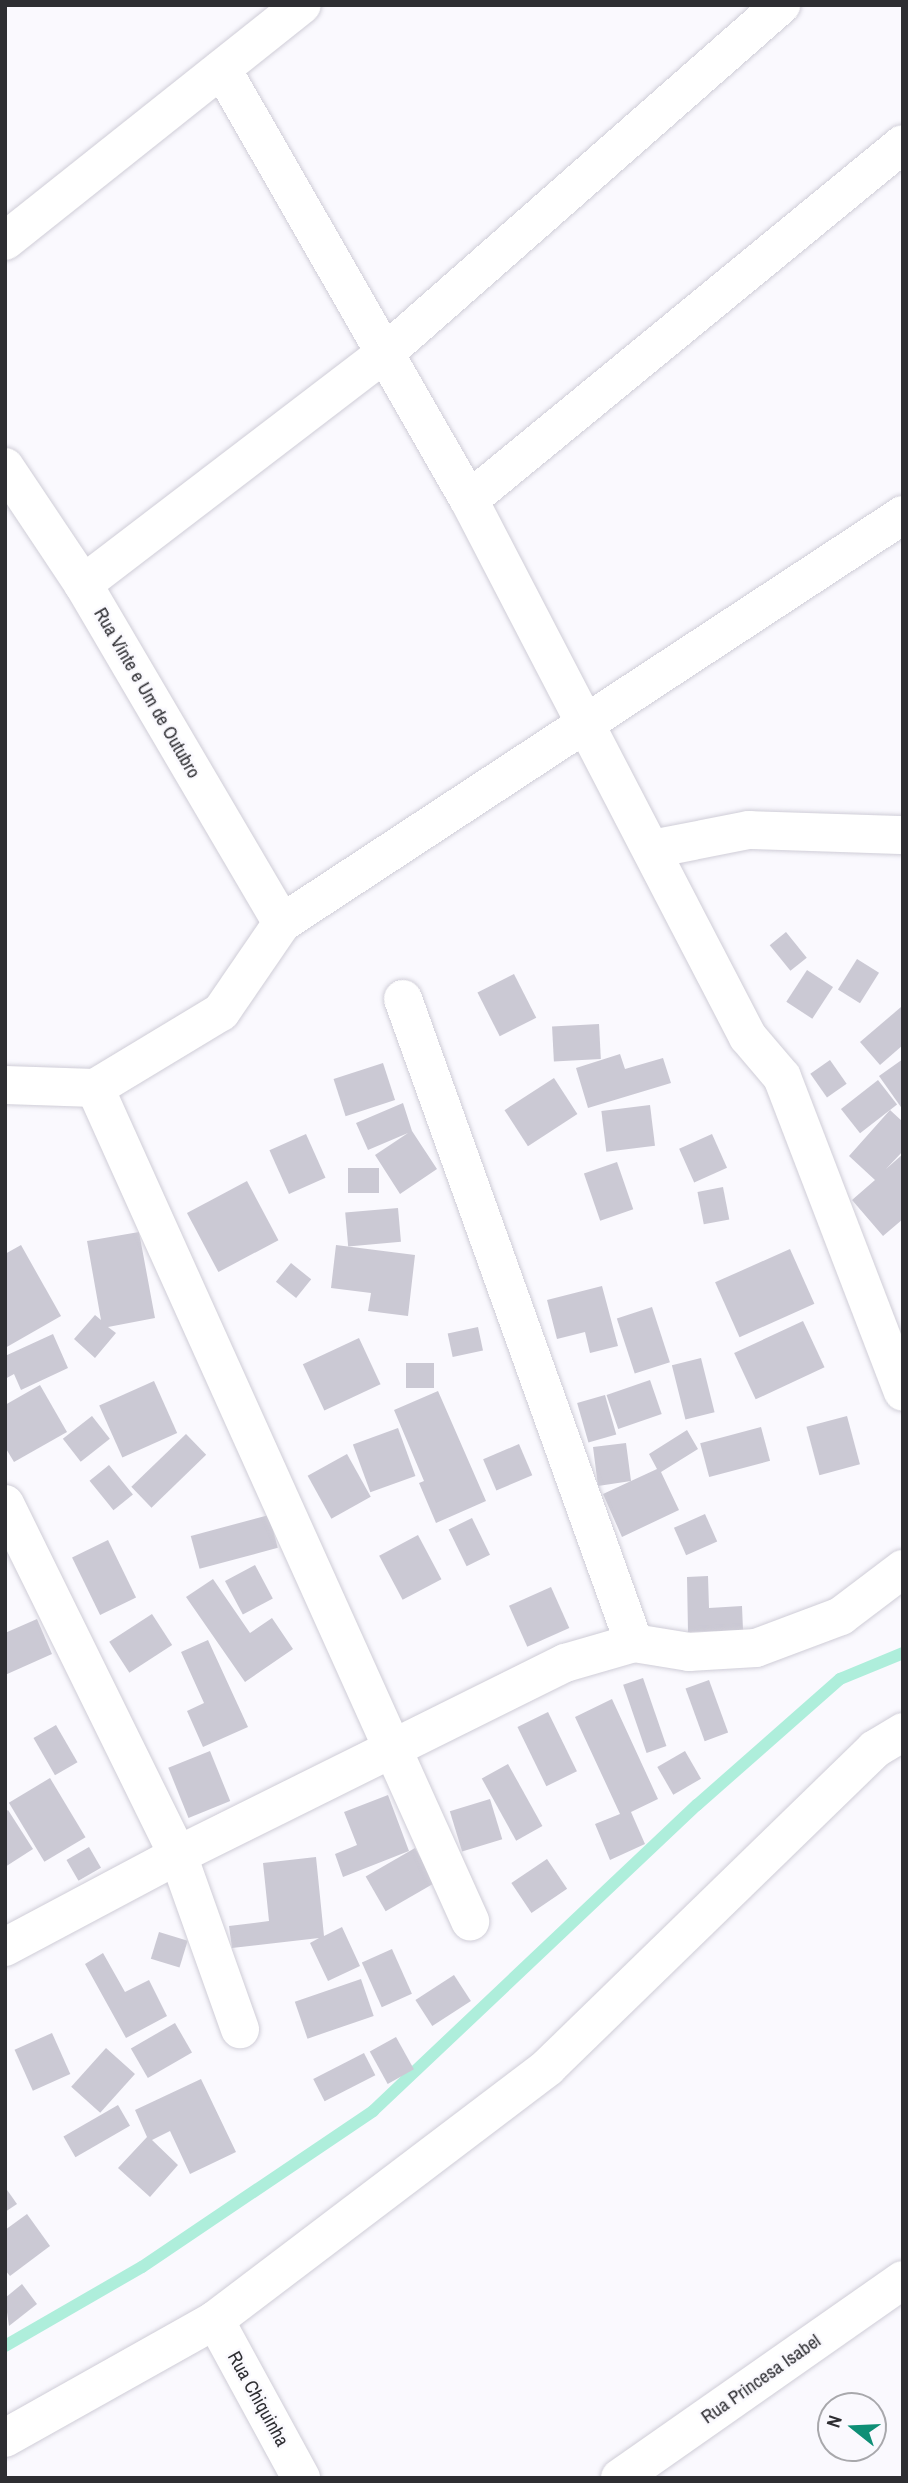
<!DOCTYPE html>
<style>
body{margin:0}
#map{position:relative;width:908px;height:2483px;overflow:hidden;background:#faf9fe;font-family:"Archivo Narrow",sans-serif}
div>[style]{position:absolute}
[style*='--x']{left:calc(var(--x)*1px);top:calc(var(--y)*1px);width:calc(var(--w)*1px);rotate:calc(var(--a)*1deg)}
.stream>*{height:12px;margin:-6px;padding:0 6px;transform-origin:6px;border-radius:6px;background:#aeeedb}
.building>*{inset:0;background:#cbc9d4;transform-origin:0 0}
.roads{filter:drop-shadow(0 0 2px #cfcdd7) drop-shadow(0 0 2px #cfcdd7)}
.street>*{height:38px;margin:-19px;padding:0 19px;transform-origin:19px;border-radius:19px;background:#fff}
span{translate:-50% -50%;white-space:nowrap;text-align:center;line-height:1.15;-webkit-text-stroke:5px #faf9fe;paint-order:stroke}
.street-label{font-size:19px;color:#2e2e32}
.frame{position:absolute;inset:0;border:7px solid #2e2e32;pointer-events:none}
.north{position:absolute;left:817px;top:2392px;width:70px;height:70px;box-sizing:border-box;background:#faf9fe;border:2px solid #a8a8ac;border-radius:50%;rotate:288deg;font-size:19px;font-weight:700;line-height:28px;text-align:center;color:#2e2e32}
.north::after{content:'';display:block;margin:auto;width:24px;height:32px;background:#0e8f76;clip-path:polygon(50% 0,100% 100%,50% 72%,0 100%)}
</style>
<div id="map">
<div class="stream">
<div style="--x:5;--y:2346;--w:158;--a:-30"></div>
<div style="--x:142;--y:2267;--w:279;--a:-34"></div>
<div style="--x:373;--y:2111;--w:446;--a:-43.4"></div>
<div style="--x:697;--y:1805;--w:191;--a:-41.4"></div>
<div style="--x:840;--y:1679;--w:68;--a:-22.4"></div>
</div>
<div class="building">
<div style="left:786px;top:932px;width:33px;height:21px;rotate:51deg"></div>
<div style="left:857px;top:959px;width:26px;height:36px;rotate:32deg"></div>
<div style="left:807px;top:970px;width:31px;height:38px;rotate:33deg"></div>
<div style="left:514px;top:974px;width:49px;height:41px;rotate:63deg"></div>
<div style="clip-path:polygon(901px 1007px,903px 1045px,880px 1065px,860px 1042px)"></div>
<div style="left:599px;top:1024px;width:35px;height:47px;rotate:87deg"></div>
<div style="clip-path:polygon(620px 1054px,625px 1069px,663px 1058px,671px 1083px,588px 1108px,576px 1068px)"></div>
<div style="clip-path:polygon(903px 1059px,903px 1110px,879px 1076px)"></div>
<div style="left:830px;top:1060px;width:29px;height:24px;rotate:55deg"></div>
<div style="left:383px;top:1063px;width:39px;height:52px;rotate:72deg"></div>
<div style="left:554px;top:1078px;width:43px;height:59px;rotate:57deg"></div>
<div style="left:878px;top:1080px;width:31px;height:47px;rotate:52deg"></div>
<div style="clip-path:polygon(403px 1103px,412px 1131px,437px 1169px,400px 1194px,375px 1155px,408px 1133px,368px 1150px,356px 1123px)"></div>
<div style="left:650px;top:1105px;width:41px;height:49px;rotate:83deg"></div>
<div style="clip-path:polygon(890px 1110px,903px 1122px,903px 1151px,886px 1169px,903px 1154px,903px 1219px,883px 1236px,852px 1200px,875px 1180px,849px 1156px)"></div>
<div style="left:306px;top:1134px;width:48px;height:40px;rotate:66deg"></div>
<div style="left:712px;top:1134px;width:37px;height:36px;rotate:66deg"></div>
<div style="left:617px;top:1162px;width:50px;height:35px;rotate:71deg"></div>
<div style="left:348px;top:1168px;width:31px;height:25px"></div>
<div style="left:247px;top:1181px;width:67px;height:68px;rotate:62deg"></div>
<div style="left:723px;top:1187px;width:33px;height:26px;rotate:79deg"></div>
<div style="left:398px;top:1208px;width:34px;height:53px;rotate:85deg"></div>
<div style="clip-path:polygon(139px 1232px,155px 1318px,108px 1327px,116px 1333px,95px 1358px,74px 1339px,95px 1315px,101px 1320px,87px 1241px)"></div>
<div style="clip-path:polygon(21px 1245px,61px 1316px,5px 1348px,5px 1254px)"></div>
<div style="clip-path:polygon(336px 1245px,415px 1255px,408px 1316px,368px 1311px,371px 1293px,331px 1288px)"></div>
<div style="left:790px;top:1249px;width:60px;height:82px;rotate:66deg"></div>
<div style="left:291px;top:1263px;width:26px;height:24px;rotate:39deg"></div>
<div style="clip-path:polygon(602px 1286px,618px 1346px,590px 1353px,585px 1332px,557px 1339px,547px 1300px)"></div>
<div style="left:652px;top:1307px;width:58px;height:37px;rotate:72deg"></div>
<div style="left:803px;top:1321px;width:51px;height:76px;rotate:65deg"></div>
<div style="left:478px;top:1327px;width:24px;height:31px;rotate:78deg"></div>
<div style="clip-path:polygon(53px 1334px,68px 1368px,21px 1390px,14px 1374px,5px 1379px,5px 1356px)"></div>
<div style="left:359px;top:1338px;width:51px;height:62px;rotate:65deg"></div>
<div style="left:701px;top:1358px;width:56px;height:30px;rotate:76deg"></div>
<div style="left:434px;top:1363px;width:25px;height:28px;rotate:90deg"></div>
<div style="left:650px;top:1380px;width:36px;height:46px;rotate:71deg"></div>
<div style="left:154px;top:1381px;width:57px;height:60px;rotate:66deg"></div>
<div style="clip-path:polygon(40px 1385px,67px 1432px,14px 1462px,5px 1447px,5px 1405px)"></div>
<div style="clip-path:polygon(438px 1391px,486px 1501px,436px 1523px,419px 1483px,424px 1481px,394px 1410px)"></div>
<div style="left:605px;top:1395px;width:41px;height:29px;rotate:74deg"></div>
<div style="left:92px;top:1416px;width:29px;height:37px;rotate:52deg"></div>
<div style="left:847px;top:1416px;width:50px;height:42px;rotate:75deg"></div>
<div style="left:761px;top:1427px;width:35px;height:63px;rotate:75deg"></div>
<div style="left:398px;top:1428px;width:51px;height:48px;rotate:70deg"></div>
<div style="clip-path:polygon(687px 1430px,698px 1449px,661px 1472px,679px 1510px,622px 1537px,603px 1494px,631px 1481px,598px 1486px,593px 1447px,626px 1443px,631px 1481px,657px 1469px,649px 1454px)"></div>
<div style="left:186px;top:1434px;width:29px;height:76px;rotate:46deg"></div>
<div style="left:519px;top:1444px;width:34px;height:39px;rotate:67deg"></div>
<div style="left:347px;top:1454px;width:49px;height:45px;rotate:61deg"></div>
<div style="left:109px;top:1465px;width:38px;height:25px;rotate:51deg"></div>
<div style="left:705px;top:1514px;width:30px;height:34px;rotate:66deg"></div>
<div style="left:269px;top:1515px;width:34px;height:81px;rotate:75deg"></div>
<div style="left:472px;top:1518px;width:41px;height:26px;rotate:64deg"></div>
<div style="left:418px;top:1535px;width:50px;height:44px;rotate:62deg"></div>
<div style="left:108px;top:1540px;width:64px;height:40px;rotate:64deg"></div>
<div style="left:255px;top:1565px;width:38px;height:34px;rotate:62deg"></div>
<div style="clip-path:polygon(708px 1576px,709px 1608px,742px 1606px,743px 1630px,688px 1632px,687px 1577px)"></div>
<div style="clip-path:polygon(213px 1579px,250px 1633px,272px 1618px,293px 1649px,245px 1682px,186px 1597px)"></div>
<div style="left:551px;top:1587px;width:45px;height:46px;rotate:66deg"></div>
<div style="left:152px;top:1614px;width:37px;height:51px;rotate:57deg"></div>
<div style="clip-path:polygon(37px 1619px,52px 1654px,5px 1675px,5px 1633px)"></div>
<div style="clip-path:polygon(208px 1640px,248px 1727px,203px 1747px,187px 1711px,204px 1703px,181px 1652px)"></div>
<div style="left:643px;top:1678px;width:72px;height:21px;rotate:71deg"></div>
<div style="left:709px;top:1680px;width:56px;height:25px;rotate:70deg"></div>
<div style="clip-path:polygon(612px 1699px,658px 1799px,631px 1812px,645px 1844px,610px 1860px,595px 1824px,620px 1814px,575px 1717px)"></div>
<div style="left:548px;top:1712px;width:66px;height:34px;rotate:64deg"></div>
<div style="left:56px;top:1725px;width:43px;height:26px;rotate:60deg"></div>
<div style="left:210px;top:1751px;width:54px;height:45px;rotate:68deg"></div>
<div style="left:685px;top:1751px;width:32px;height:32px;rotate:60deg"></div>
<div style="left:508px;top:1764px;width:71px;height:30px;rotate:61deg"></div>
<div style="left:50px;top:1778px;width:69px;height:48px;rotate:59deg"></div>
<div style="clip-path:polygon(388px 1795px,409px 1851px,343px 1877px,335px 1854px,357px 1845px,344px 1812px)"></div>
<div style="left:490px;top:1799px;width:42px;height:42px;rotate:73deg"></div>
<div style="clip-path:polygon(8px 1810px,33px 1849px,5px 1867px,5px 1812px)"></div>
<div style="left:89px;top:1847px;width:24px;height:26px;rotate:60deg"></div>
<div style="left:415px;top:1848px;width:40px;height:57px;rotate:60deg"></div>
<div style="clip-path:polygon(316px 1857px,324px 1936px,342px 1927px,360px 1966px,328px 1981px,310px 1943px,319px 1938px,232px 1948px,229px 1926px,269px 1921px,263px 1863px)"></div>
<div style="left:547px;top:1859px;width:36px;height:43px;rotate:56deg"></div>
<div style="left:159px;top:1932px;width:30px;height:28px;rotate:17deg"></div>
<div style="left:392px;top:1949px;width:49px;height:33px;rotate:66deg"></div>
<div style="clip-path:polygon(103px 1953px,125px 1992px,149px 1980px,167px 2016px,126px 2038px,85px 1964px)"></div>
<div style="left:454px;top:1975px;width:31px;height:46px;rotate:57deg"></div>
<div style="left:361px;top:1979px;width:39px;height:70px;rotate:71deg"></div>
<div style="left:175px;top:2023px;width:34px;height:51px;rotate:60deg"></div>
<div style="left:52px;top:2033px;width:45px;height:41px;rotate:66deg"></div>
<div style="left:396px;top:2037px;width:37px;height:30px;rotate:61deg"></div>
<div style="left:106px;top:2048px;width:39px;height:52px;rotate:42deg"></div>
<div style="left:364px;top:2053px;width:25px;height:57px;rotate:63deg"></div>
<div style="clip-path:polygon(201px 2079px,236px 2152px,190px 2174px,170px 2131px,152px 2140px,178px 2165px,150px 2197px,118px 2168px,147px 2137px,135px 2110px)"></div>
<div style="left:118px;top:2105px;width:24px;height:63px;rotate:60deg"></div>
<div style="clip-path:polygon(5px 2187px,17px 2204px,5px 2212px)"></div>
<div style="clip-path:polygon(27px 2214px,50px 2246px,10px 2276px,5px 2270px,5px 2230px)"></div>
<div style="clip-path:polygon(22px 2284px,37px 2304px,9px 2326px,5px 2298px)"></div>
</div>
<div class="roads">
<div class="street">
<div style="--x:222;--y:69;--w:497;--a:60.2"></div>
<div style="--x:469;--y:500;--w:605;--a:62.55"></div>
<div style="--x:748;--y:1037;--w:52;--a:49.6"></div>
<div style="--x:782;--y:1077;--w:337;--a:69"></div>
<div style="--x:5;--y:241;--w:379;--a:-38.5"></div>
<div style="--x:5;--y:467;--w:141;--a:56.3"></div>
<div style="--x:83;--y:584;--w:393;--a:59.6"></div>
<div style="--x:469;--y:500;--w:561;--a:-39.36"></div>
<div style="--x:83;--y:584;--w:379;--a:-37.4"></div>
<div style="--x:384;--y:354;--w:529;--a:-41.32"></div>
<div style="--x:652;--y:849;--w:99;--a:-11.1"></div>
<div style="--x:749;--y:830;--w:154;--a:1.9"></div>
<div style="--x:403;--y:999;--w:684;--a:70.27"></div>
<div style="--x:5;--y:1085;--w:90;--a:1.9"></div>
<div style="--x:95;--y:1088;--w:147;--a:-31.1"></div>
<div style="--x:221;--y:1012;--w:108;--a:-55.6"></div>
<div style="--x:282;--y:923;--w:743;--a:-33.31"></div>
<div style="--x:95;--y:1088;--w:914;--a:65.76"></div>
<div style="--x:5;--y:1504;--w:391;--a:63.8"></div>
<div style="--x:178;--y:1855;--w:185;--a:70.4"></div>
<div style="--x:5;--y:1947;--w:196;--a:-28"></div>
<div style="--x:178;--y:1855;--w:432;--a:-26.4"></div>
<div style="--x:565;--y:1663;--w:72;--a:-16.2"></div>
<div style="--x:634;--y:1643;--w:56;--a:9.3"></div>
<div style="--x:689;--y:1652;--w:67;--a:-3.4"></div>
<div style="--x:756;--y:1648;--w:91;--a:-20.6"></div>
<div style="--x:841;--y:1616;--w:78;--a:-37.2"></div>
<div style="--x:215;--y:2320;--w:180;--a:61.4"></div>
<div style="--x:5;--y:2438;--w:241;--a:-29.3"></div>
<div style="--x:215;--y:2320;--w:418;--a:-37.2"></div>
<div style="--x:548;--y:2067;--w:456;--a:-44.2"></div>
<div style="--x:875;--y:1749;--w:33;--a:-31"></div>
<div style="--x:620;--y:2478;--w:345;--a:-35"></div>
</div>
</div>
<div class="street-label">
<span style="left:147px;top:693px;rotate:60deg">Rua Vinte e Um de Outubro</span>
<span style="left:761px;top:2379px;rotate:-35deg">Rua Princesa Isabel</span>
<span style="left:258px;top:2399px;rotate:61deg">Rua Chiquinha</span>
</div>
<div class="frame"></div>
<div class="north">N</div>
</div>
